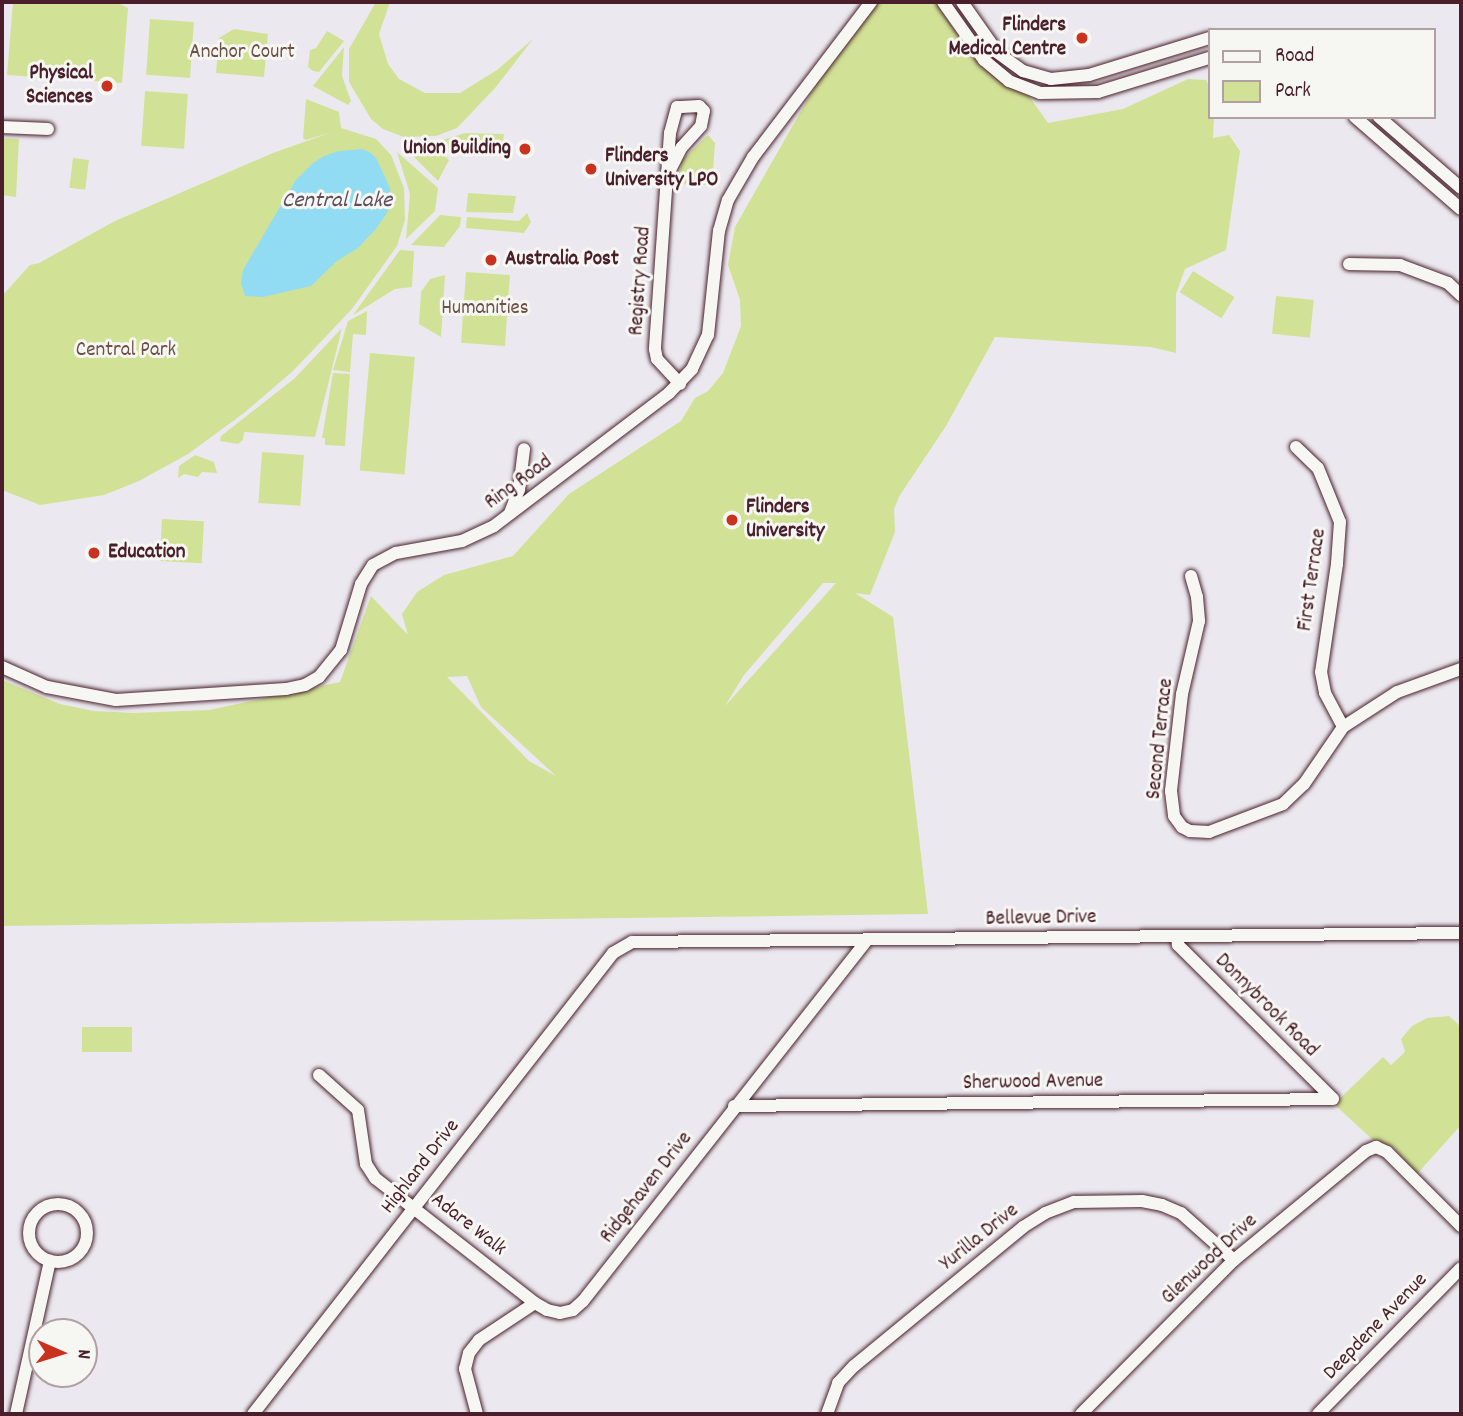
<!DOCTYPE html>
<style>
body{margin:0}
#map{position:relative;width:1463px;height:1416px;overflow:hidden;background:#ebe9ef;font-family:Dekko,sans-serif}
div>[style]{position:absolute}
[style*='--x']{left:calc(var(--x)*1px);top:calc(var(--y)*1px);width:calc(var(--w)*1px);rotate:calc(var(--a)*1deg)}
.green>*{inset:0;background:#d1e296;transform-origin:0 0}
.water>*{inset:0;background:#92dcf3}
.roads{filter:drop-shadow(0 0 2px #4a1f2b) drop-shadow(0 0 2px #4a1f2b)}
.minor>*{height:12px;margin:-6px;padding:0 6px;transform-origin:6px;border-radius:6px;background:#f6f6f2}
.minor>.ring{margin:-6px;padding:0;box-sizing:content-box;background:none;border:12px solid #f6f6f2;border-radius:50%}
.dots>*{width:19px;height:19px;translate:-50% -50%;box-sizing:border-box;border:4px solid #f6f6f2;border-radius:50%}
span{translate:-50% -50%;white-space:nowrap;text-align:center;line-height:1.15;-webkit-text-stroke:6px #f6f6f2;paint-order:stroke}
.poi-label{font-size:21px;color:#4a1f2b;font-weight:700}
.right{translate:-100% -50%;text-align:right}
.left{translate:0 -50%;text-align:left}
.park-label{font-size:21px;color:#6c5046}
.street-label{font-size:21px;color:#4a1f2b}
.water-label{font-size:23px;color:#5c4e5d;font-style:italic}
.frame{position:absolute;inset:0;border:4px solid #4a1f2b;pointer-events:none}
.legend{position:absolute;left:1208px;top:28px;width:228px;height:91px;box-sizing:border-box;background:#f6f6f2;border:2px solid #b1a0a2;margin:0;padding:9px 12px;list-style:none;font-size:21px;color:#4a1f2b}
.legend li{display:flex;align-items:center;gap:14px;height:35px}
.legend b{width:35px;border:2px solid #b1a0a2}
.north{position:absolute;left:28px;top:1318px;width:70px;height:70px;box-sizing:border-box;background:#f6f6f2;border:2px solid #b1a0a2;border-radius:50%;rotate:93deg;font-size:19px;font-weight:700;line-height:28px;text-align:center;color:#4a1f2b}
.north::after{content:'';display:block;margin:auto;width:24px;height:32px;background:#c8321e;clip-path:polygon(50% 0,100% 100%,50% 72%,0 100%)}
</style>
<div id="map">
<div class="green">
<div style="clip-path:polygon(13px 2px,116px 2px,128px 8px,122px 83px,7px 75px)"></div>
<div style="clip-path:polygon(376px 2px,390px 2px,379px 34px,388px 64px,399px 79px,425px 93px,460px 93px,497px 70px,533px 39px,495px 88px,457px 128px,436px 136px,404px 137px,383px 129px,371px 119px,349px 82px,349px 49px)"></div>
<div style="clip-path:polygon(evenodd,878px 2px,943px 2px,976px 51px,1022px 86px,1048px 123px,1123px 109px,1188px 79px,1206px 80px,1209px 86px,1209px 117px,1214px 117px,1213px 138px,1229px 135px,1240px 151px,1226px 250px,1185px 269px,1176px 294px,1176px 353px,1151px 347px,995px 337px,946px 426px,900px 495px,894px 509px,895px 532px,870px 595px,855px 593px,893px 617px,928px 914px,2px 926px,2px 680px,60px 704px,94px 711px,133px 713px,209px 710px,340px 682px,371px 596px,408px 635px,402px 614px,417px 592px,444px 575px,513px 556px,569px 494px,681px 421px,695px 398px,708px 391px,723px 373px,741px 326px,740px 300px,728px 265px,735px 227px,841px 41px,878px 2px,823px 583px,836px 583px,725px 706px,744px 675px,823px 583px,878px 2px,467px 676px,481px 707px,556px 776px,529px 761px,447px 677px,467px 676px)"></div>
<div style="left:150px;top:19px;width:44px;height:56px;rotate:4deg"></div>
<div style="clip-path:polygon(234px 29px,268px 34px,264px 77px,216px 73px,219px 38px)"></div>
<div style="clip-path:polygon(327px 31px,344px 41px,319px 72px,313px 71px,308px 67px,310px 50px,316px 48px)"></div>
<div style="clip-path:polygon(344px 47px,342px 76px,351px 101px,348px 105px,313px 86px)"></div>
<div style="left:145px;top:91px;width:43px;height:55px;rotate:4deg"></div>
<div style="clip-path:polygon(306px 99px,339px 112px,341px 128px,376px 139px,391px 155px,404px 188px,405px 220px,397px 246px,352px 309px,293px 371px,244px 413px,188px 454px,139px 481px,104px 495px,40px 505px,2px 490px,2px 296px,30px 265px,39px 263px,115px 221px,273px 153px,332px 132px,306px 140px,303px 138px)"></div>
<div style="clip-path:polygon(465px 133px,504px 134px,503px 145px,475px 144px,474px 153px,416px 150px,412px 155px,403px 146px,433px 143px)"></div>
<div style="clip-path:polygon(708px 135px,715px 143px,712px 185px,678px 184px,682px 160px)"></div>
<div style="clip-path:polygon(2px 138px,19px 139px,16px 197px,2px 195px)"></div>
<div style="clip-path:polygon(397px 152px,438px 188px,435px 211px,406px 239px,410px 194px)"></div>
<div style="clip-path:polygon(418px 153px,444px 155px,449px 160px,438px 181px,414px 157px)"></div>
<div style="left:73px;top:158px;width:16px;height:30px;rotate:7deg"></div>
<div style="clip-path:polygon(468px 193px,516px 196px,513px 213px,466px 212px)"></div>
<div style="clip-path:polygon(527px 213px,531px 222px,524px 233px,466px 228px,467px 217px,519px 221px)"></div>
<div style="clip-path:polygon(440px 215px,461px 217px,460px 226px,444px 247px,411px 245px)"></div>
<div style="clip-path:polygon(400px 250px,414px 251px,412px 287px,395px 289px,353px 315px)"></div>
<div style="left:1193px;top:271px;width:49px;height:25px;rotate:32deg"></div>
<div style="left:466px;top:272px;width:44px;height:71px;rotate:4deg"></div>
<div style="clip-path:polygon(445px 275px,441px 337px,419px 324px,421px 292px,430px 279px)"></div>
<div style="left:1276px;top:296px;width:38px;height:38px;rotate:6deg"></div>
<div style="clip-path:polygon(367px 311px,366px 335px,353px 334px,350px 372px,333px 370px,348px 321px)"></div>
<div style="clip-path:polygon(342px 328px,315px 437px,244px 432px,243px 440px,238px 444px,220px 441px,221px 436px,295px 378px)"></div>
<div style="left:370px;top:353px;width:45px;height:118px;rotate:5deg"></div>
<div style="clip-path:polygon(333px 373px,350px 374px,345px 446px,325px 445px,325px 438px,322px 438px)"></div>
<div style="left:262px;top:452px;width:42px;height:51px;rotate:4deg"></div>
<div style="clip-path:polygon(195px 455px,214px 462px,217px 473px,202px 472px,198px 477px,184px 474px,178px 478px,179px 466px)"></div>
<div style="left:162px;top:519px;width:42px;height:42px;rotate:3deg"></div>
<div style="clip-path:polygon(1449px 1016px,1461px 1027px,1461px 1125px,1417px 1174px,1393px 1147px,1374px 1141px,1334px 1104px,1383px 1057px,1391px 1065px,1405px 1052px,1401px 1039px,1412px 1026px,1427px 1018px)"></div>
<div style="left:82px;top:1027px;width:50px;height:25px"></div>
</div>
<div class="water">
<div style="clip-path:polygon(362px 149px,371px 153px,376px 158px,390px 188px,391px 207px,376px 229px,358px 248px,337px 261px,311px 286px,263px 297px,245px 296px,241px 283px,243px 270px,295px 181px,313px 163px,324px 156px,339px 151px)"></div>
</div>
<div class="roads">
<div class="minor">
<div style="--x:943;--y:2;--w:71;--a:54.7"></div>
<div style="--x:984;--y:60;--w:33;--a:40"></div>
<div style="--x:1009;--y:81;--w:33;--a:21"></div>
<div style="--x:1040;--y:93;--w:58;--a:-1"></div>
<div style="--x:1098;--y:92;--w:116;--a:-17"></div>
<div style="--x:962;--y:2;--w:62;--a:54.8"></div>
<div style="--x:998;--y:53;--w:31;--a:36"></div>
<div style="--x:1023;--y:71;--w:29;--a:16"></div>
<div style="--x:1051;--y:79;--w:38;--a:-6"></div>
<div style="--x:1089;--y:75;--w:126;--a:-17.1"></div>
<div style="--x:1355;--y:117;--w:140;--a:41"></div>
<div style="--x:1379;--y:117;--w:108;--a:40.9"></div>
<div style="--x:2;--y:127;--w:46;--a:2.5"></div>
<div style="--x:669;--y:172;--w:28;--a:-63"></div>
<div style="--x:682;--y:147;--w:28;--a:-48"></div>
<div style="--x:701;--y:126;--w:15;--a:-79"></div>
<div style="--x:704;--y:111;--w:7;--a:-135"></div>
<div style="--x:699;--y:106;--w:22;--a:177"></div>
<div style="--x:677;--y:107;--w:27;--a:105"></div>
<div style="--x:670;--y:133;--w:217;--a:94"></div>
<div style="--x:655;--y:349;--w:10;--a:79"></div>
<div style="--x:657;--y:359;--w:34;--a:47"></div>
<div style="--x:1349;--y:264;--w:51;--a:1.1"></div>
<div style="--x:1400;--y:265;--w:51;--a:20.6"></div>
<div style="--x:1448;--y:283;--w:18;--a:43"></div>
<div style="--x:1296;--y:447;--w:30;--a:44"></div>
<div style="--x:1318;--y:468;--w:58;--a:67.8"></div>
<div style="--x:1340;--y:522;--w:42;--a:94.1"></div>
<div style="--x:1337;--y:564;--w:109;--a:98.4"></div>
<div style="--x:1321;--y:672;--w:21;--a:79"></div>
<div style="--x:1325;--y:693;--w:38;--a:62"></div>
<div style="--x:510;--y:513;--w:25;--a:-69"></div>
<div style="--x:519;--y:490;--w:41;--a:-83"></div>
<div style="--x:1191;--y:576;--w:22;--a:74"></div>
<div style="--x:1197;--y:597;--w:24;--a:85"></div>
<div style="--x:1199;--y:621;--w:75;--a:103.1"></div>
<div style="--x:1182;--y:694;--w:98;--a:96.5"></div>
<div style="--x:1171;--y:791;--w:25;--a:83"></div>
<div style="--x:1174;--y:816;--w:14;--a:54"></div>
<div style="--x:1182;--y:827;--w:9;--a:27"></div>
<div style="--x:1190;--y:831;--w:19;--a:3"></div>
<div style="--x:1209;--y:832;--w:79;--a:-20.7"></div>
<div style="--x:1283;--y:804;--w:29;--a:-44"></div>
<div style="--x:1304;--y:784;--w:69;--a:-55.6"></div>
<div style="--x:1343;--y:727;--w:64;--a:-32.9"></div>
<div style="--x:1397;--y:692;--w:68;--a:-19.8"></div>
<div style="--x:2;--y:667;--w:49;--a:24"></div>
<div style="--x:47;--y:687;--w:70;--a:10.7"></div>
<div style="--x:116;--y:700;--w:170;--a:-3.7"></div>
<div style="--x:286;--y:689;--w:19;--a:-12"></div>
<div style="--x:305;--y:685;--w:16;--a:-30"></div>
<div style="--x:319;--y:677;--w:35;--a:-51"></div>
<div style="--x:341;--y:650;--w:69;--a:-73.1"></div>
<div style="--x:361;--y:584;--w:22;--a:-58"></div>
<div style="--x:373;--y:565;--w:26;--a:-28"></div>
<div style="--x:396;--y:553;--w:67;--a:-10.3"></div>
<div style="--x:462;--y:541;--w:35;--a:-25"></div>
<div style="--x:494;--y:526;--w:220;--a:-37.2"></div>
<div style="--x:669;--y:393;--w:33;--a:-46"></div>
<div style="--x:692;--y:369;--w:38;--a:-65"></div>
<div style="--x:708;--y:335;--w:105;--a:-84"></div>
<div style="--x:719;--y:231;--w:32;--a:-74"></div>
<div style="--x:728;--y:200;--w:50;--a:-59.8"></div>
<div style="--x:753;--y:157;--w:195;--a:-52.7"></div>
<div style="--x:1177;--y:936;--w:9;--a:84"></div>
<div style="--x:1178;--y:945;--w:218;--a:44.8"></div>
<div style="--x:319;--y:1075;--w:52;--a:41.9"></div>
<div style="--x:358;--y:1110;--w:55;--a:81.6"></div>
<div style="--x:366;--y:1164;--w:17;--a:57"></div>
<div style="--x:375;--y:1178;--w:203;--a:38"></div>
<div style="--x:734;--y:1106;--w:599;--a:-0.67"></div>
<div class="ring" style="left:29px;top:1204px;width:46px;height:46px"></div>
<div style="--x:16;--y:1414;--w:157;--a:-77.5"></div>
<div style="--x:253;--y:1414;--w:585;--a:-52.01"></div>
<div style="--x:613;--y:953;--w:22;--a:-30"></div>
<div style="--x:632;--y:942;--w:829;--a:-0.62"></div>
<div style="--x:477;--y:1414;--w:47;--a:-104.9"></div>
<div style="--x:465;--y:1369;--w:16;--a:-76"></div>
<div style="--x:469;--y:1353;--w:16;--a:-52"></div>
<div style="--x:479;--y:1340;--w:67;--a:-33.5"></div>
<div style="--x:535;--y:1303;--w:14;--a:30"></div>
<div style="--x:547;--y:1310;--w:13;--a:13"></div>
<div style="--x:560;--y:1313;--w:13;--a:-13"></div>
<div style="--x:573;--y:1310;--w:13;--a:-42"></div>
<div style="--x:583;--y:1301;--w:458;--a:-51.8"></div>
<div style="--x:827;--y:1414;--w:33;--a:-70"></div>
<div style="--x:838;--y:1383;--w:23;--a:-47"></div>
<div style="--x:854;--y:1366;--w:219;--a:-39.4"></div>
<div style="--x:1023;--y:1227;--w:26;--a:-32"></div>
<div style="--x:1045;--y:1213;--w:31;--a:-21"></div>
<div style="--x:1074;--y:1202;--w:68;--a:-0.8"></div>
<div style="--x:1142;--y:1201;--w:20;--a:11"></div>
<div style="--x:1162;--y:1205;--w:21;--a:23"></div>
<div style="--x:1181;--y:1213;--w:71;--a:41.6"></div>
<div style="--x:1081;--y:1414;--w:217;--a:-45.2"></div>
<div style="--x:1234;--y:1260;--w:171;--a:-39.5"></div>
<div style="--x:1366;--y:1151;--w:11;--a:-22"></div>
<div style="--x:1376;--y:1147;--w:12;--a:24"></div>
<div style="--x:1387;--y:1152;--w:105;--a:45"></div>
<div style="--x:1318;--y:1414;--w:204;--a:-45.6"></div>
</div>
</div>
<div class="dots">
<div style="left:1082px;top:38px;background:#c8321e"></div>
<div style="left:107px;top:86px;background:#c8321e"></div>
<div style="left:525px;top:149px;background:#c8321e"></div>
<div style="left:591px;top:169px;background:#c8321e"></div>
<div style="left:491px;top:260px;background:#c8321e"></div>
<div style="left:732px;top:520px;background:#c8321e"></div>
<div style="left:94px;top:553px;background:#c8321e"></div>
</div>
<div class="poi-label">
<span class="right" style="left:1066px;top:38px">Flinders<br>Medical Centre</span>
<span class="right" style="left:93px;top:86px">Physical<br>Sciences</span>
<span class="right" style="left:511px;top:149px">Union Building</span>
<span class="left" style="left:605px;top:169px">Flinders<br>University LPO</span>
<span class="left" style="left:505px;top:260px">Australia Post</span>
<span class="left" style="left:746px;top:520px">Flinders<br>University</span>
<span class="left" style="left:108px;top:553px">Education</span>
</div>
<div class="park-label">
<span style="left:242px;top:53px">Anchor Court</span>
<span style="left:485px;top:309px">Humanities</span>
<span style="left:126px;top:351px">Central Park</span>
</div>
<div class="street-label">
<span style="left:641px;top:281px;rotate:-86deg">Registry Road</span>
<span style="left:519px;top:483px;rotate:-36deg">Ring Road</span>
<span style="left:1313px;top:580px;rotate:-82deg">First Terrace</span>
<span style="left:1161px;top:739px;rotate:-84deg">Second Terrace</span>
<span style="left:1041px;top:919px;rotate:-1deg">Bellevue Drive</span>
<span style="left:1266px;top:1006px;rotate:45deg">Donnybrook Road</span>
<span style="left:1033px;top:1083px;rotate:-1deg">Sherwood Avenue</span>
<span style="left:421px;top:1167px;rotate:-52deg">Highland Drive</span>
<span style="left:647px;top:1188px;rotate:-52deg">Ridgehaven Drive</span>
<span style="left:468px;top:1225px;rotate:38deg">Adare Walk</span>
<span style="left:980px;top:1238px;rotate:-39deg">Yurilla Drive</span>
<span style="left:1210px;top:1260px;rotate:-43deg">Glenwood Drive</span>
<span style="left:1376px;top:1327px;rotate:-46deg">Deepdene Avenue</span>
</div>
<div class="water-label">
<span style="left:337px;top:202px">Central Lake</span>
</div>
<div class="frame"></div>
<ul class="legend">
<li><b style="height:9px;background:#f6f6f2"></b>Road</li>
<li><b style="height:19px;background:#d1e296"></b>Park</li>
</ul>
<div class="north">N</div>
</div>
